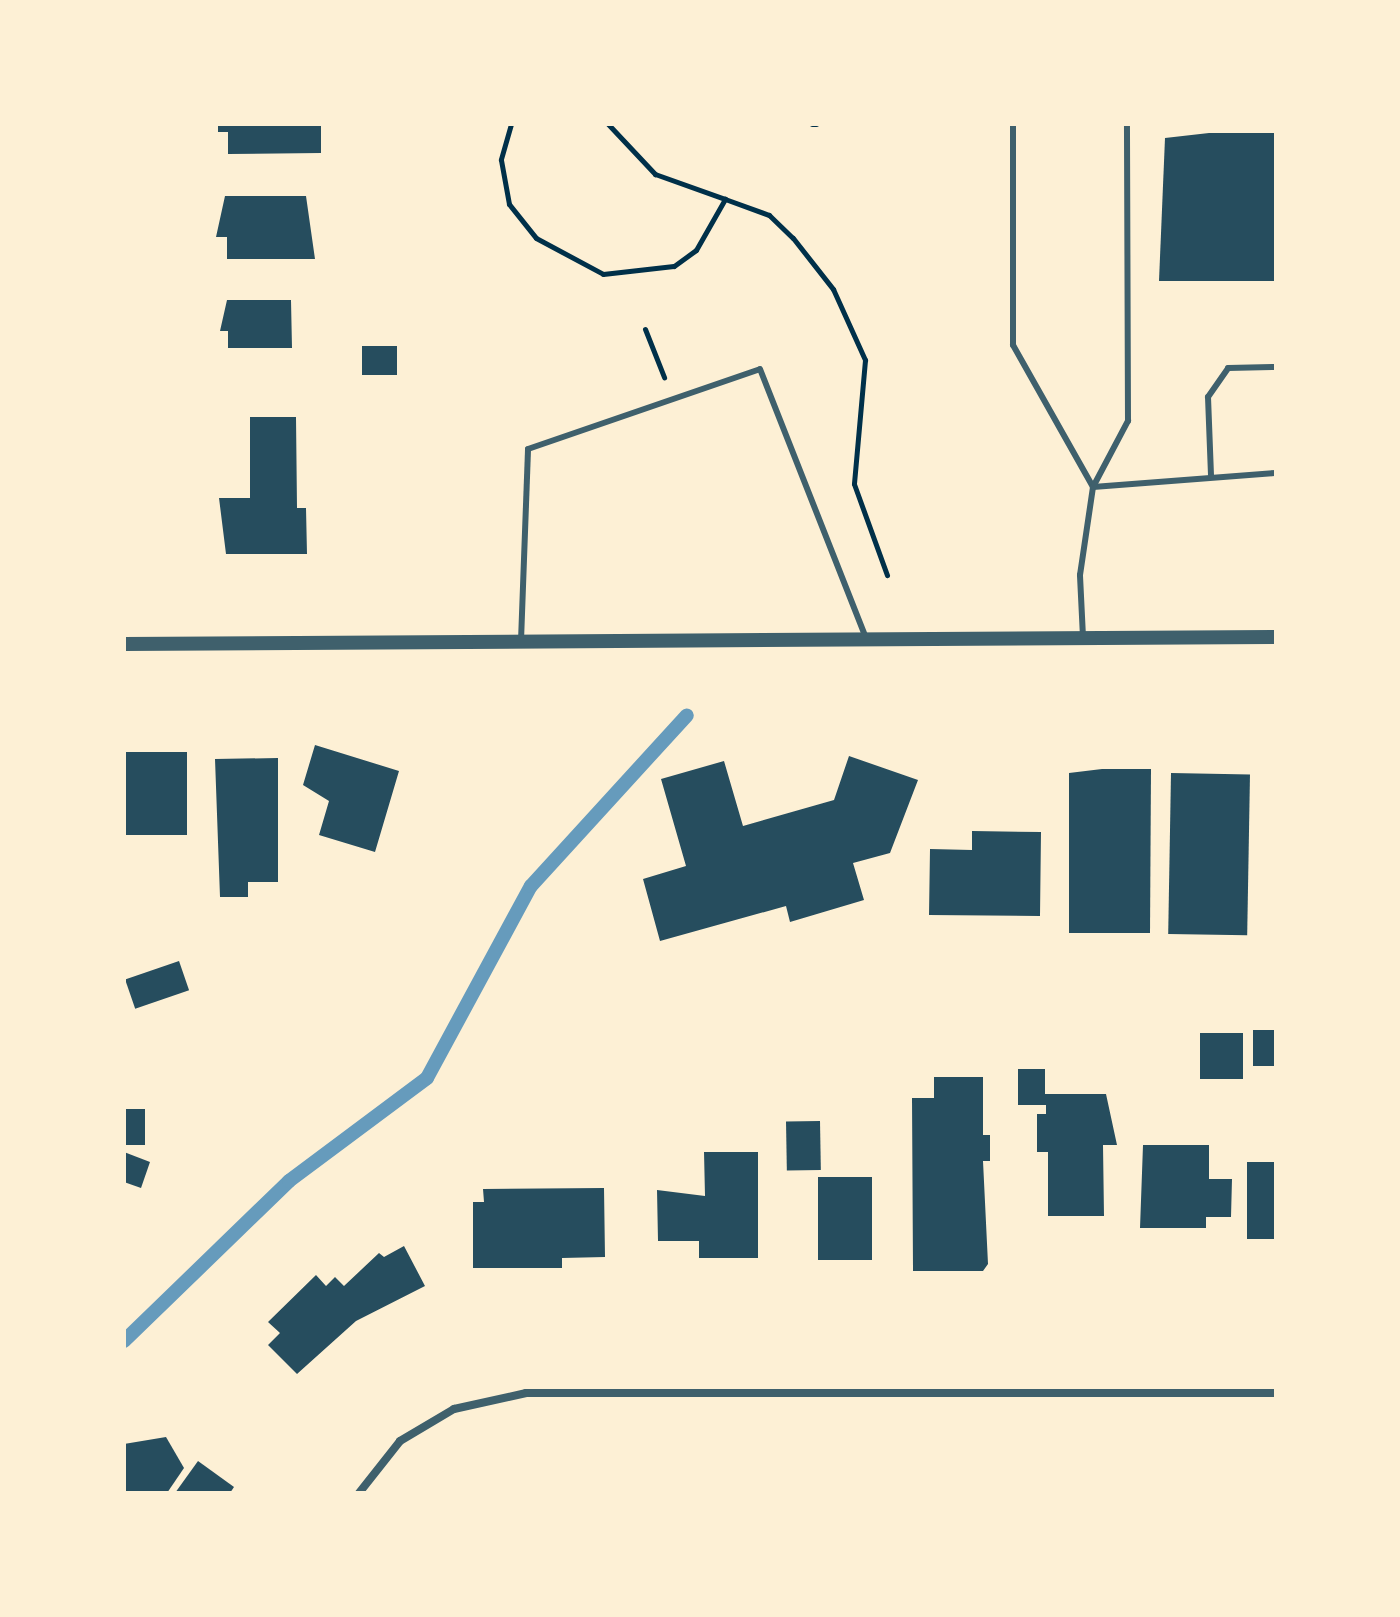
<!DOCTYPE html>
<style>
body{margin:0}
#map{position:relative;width:1400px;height:1617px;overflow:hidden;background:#fdf0d5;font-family:Merriweather,serif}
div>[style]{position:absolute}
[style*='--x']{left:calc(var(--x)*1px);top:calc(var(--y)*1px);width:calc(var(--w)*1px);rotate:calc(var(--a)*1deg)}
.stream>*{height:14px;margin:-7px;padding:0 7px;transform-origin:7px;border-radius:7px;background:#669bbc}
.building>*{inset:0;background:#264d5e;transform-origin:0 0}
.path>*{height:5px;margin:-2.5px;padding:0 2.5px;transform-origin:2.5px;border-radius:2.5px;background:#003049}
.service>*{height:6px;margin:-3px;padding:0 3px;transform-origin:3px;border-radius:3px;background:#3f606c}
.minor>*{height:8px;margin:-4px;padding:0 4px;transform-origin:4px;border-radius:4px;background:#3f606c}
.tertiary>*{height:14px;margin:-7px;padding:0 7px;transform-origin:7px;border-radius:7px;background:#3f606c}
span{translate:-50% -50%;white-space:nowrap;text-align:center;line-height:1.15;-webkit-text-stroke:8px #fdf0d5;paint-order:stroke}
.frame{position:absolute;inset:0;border:126px solid #fdf0d5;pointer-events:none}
</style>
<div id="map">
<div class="stream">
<div style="--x:124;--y:1341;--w:230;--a:-44.1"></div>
<div style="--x:289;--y:1181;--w:172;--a:-36.7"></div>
<div style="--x:427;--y:1078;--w:218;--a:-61.6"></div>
<div style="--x:531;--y:886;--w:231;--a:-47.6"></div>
</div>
<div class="building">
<div style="clip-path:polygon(218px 124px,321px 124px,321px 153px,228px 154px,228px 132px,218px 132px)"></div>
<div style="clip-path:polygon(1209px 133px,1276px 133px,1276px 281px,1159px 281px,1165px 138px)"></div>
<div style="clip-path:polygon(225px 196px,306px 196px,315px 259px,227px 259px,227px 237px,216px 237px)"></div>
<div style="clip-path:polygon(227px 300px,291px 300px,292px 348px,228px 348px,228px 331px,220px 331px)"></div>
<div style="left:362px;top:346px;width:35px;height:29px"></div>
<div style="clip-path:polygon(250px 417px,296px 417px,297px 508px,306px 508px,307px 554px,226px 554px,219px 498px,250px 498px)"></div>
<div style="clip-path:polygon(315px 745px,399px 771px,375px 852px,319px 835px,329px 801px,303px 785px)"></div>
<div style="left:124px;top:752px;width:63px;height:83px"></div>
<div style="clip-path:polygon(849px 756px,918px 780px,890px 853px,853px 863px,864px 900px,790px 922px,786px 906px,660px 941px,643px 879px,686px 866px,661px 779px,724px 761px,743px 826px,834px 800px)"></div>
<div style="clip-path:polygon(278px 758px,278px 882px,248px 882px,248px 897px,220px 897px,215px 759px)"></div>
<div style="clip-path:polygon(1102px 769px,1151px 769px,1150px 933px,1069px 933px,1069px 773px)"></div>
<div style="left:1171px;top:773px;width:79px;height:161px;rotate:1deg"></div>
<div style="clip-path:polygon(972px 831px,1041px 832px,1040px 916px,929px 915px,930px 849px,972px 850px)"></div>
<div style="left:179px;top:961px;width:31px;height:57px;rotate:71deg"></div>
<div style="left:1253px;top:1030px;width:23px;height:36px"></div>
<div style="left:1200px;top:1033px;width:43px;height:46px"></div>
<div style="clip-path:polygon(1018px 1069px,1045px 1069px,1045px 1094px,1106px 1094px,1117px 1145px,1103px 1145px,1104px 1216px,1048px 1216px,1048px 1152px,1037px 1152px,1037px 1114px,1046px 1114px,1046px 1105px,1018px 1105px)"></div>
<div style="clip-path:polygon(934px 1077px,983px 1077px,983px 1135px,990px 1135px,990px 1161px,983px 1161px,988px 1264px,983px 1271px,913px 1271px,912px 1098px,934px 1098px)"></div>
<div style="left:124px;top:1109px;width:21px;height:36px"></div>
<div style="left:820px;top:1121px;width:49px;height:34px;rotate:89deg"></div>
<div style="clip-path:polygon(1143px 1145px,1209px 1145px,1209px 1179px,1232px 1179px,1231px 1217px,1206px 1217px,1206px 1228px,1140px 1228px)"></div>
<div style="clip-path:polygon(124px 1152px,150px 1162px,141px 1188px,124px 1182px)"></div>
<div style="clip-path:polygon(704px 1152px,758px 1152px,758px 1258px,699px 1258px,699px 1241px,658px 1241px,657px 1190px,705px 1196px)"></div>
<div style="left:1247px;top:1162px;width:29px;height:77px"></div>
<div style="left:818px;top:1177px;width:54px;height:83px"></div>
<div style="clip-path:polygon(604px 1188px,605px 1257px,562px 1258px,562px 1268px,473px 1268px,473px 1202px,484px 1202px,483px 1189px)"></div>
<div style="clip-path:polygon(404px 1246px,425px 1286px,356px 1321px,297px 1374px,268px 1345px,280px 1333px,268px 1322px,316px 1275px,326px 1286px,335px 1277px,344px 1286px,379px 1253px,384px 1257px)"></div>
<div style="clip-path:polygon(166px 1437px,184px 1468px,167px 1493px,124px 1493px,124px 1444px)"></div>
<div style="clip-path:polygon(198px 1461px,234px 1487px,230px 1493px,175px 1493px)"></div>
</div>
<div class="path">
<div style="--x:511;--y:124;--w:37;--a:106"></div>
<div style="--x:501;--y:160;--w:45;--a:79.7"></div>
<div style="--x:509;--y:204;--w:43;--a:51.5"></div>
<div style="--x:536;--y:238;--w:76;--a:28.2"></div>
<div style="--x:603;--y:274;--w:71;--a:-6.4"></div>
<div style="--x:674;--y:266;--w:27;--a:-36"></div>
<div style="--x:696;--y:250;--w:59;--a:-60.4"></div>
<div style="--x:725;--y:199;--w:47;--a:20"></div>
<div style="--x:769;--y:215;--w:33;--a:44"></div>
<div style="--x:793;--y:238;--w:65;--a:51.9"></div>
<div style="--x:833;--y:289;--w:78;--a:65.7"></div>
<div style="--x:865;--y:360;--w:124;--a:95.1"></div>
<div style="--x:854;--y:484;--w:97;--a:70.1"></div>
<div style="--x:608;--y:124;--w:69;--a:46.8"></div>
<div style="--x:655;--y:174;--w:74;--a:19.7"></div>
<div style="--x:812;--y:124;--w:4;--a:0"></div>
<div style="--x:645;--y:329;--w:52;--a:68.4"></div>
</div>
<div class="service">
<div style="--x:1013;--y:124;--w:221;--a:90"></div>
<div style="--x:1013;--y:345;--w:163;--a:60.6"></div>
<div style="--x:1211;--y:475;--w:78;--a:-92.2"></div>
<div style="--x:1208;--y:397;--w:35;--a:-55"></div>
<div style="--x:1228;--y:368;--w:48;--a:-1.2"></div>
<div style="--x:1093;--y:487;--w:184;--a:-4.4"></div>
<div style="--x:1083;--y:637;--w:62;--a:-92.8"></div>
<div style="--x:1080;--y:575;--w:89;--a:-81.6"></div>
<div style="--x:1093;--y:487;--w:75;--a:-62.1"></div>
<div style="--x:1128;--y:421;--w:297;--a:-90.2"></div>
<div style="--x:521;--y:641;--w:192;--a:-87.9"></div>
<div style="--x:528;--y:449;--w:245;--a:-19"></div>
<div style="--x:760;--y:369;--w:289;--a:68.5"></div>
</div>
<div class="minor">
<div style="--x:359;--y:1493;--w:66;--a:-51.7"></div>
<div style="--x:400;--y:1441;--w:63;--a:-30.7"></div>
<div style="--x:454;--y:1409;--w:74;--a:-12.5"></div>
<div style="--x:526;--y:1393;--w:750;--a:0"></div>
</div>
<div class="tertiary">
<div style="--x:124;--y:644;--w:1152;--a:-0.35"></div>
</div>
<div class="frame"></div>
</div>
